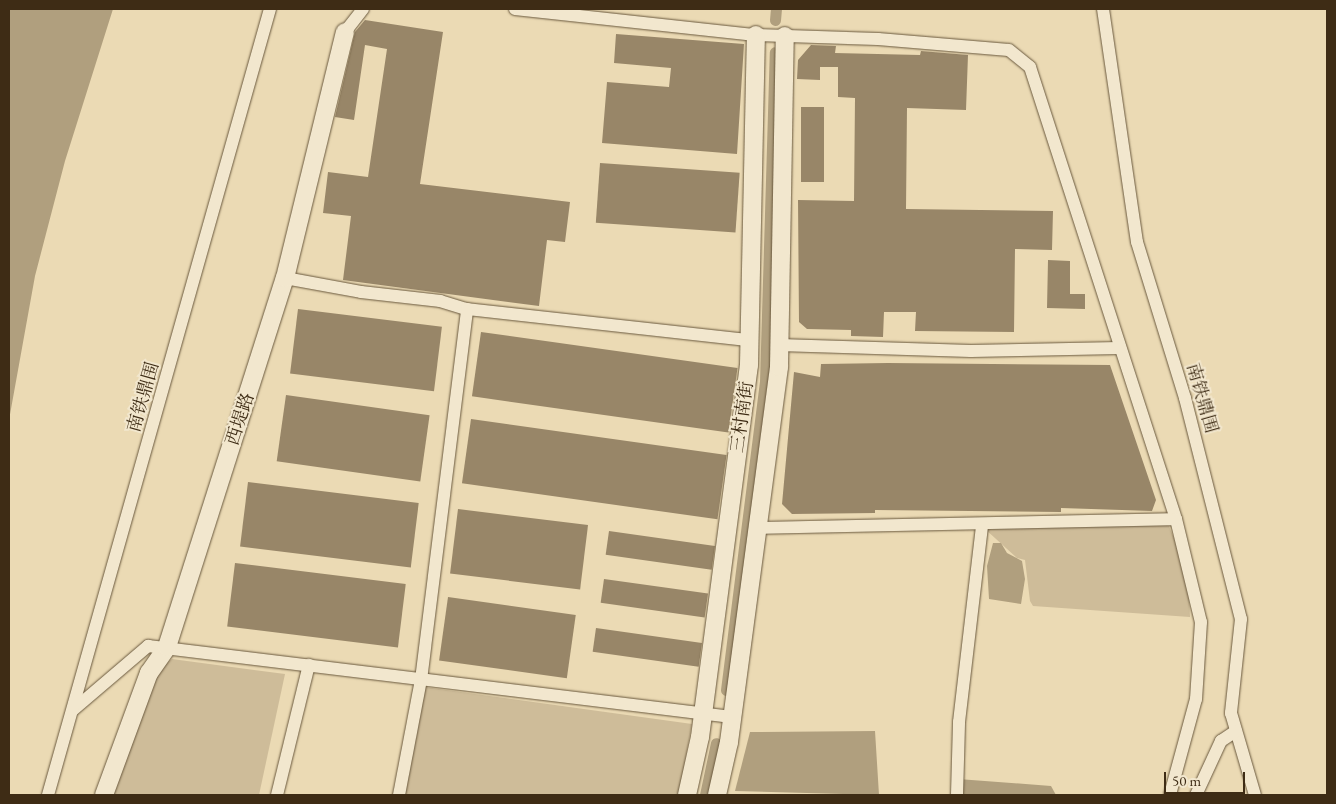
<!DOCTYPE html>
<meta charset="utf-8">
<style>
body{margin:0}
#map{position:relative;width:1336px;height:804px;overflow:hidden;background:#ebdab4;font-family:"EB Garamond","Noto Serif SC",serif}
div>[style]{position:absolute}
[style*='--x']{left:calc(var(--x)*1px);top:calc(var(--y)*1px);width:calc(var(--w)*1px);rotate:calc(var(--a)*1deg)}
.green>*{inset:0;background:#cebc99}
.water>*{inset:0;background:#b09f7e}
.canal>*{height:11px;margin:-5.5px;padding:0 5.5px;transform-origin:5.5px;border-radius:5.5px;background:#b09f7e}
.building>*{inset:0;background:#988668;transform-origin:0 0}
.roads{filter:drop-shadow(0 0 1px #69583d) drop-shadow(0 0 1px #69583d)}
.street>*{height:12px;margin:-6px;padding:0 6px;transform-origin:6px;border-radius:6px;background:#f2e7ce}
.secondary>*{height:18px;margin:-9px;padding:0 9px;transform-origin:9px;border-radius:9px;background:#f2e7ce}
span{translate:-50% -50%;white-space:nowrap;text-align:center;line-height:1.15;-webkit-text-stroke:4px #f2e7ce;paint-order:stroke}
.street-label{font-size:18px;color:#3e2c15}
.frame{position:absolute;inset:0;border:10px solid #3e2c15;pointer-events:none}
.scale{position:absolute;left:1164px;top:772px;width:81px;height:22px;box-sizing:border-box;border:2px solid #3e2c15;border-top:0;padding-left:6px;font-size:15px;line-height:18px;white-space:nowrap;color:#3e2c15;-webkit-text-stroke:4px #f2e7ce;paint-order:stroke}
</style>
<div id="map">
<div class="green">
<div style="clip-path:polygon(1168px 524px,1176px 543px,1189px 597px,1190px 617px,1033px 606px,1030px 601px,1025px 560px,1017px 558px,985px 529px)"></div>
<div style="clip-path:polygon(172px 659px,285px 674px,259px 795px,110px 795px,152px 675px)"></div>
<div style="clip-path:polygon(424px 687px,692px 724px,679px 795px,404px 795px)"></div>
</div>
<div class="water">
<div style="clip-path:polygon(9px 9px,113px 9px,65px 161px,35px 276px,9px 420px)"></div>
<div style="clip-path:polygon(993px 543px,1001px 543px,1007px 553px,1022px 561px,1025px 579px,1021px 604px,989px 599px,987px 566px)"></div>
<div style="clip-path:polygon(875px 731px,879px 795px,735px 791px,750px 732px)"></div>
<div style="clip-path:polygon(958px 779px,1051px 786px,1056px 795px,959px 795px)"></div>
</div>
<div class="canal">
<div style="--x:775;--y:20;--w:11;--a:-85"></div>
<div style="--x:726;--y:690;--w:310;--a:-82.8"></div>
<div style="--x:765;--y:382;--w:330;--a:-88.3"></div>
<div style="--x:705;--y:795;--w:53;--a:-78.1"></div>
</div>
<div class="building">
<div style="clip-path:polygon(365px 20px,443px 32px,420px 184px,570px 202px,565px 242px,547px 240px,539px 306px,343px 280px,351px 216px,323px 213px,328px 172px,368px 177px,387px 49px,365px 45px,354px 120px,335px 117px,355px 32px)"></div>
<div style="clip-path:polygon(616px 34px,744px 44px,737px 154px,602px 143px,607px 82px,669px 87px,671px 68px,614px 63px)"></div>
<div style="clip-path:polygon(811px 45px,836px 46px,835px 53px,920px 55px,921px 51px,968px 55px,966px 110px,907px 108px,906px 209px,1053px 211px,1052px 250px,1015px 249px,1014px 332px,915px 331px,916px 312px,884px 312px,883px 337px,851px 336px,851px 330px,807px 329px,799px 322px,798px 200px,854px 201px,855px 98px,838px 97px,838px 67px,820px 67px,820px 80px,797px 79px,798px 60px)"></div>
<div style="left:801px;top:107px;width:23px;height:75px"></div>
<div style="left:600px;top:163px;width:140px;height:60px;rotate:4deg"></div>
<div style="clip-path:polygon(1048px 260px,1070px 261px,1070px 294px,1085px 294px,1085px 309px,1047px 308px)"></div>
<div style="left:298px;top:309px;width:145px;height:65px;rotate:7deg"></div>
<div style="left:481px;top:332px;width:259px;height:65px;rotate:8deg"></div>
<div style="clip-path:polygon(888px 363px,1110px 365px,1156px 500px,1152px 511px,1061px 508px,1061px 512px,875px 510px,875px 513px,792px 514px,782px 504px,794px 372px,820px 377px,821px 364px)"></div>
<div style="left:286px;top:395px;width:145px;height:67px;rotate:8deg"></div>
<div style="left:471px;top:419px;width:258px;height:65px;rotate:8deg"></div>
<div style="left:248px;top:482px;width:172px;height:65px;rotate:7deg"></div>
<div style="left:458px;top:509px;width:131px;height:65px;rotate:7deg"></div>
<div style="left:609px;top:531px;width:107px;height:24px;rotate:8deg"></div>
<div style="left:235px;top:563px;width:172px;height:64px;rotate:7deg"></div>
<div style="left:604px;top:579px;width:105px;height:24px;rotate:8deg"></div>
<div style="left:448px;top:597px;width:129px;height:64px;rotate:8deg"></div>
<div style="left:596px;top:628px;width:107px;height:24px;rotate:8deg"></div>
</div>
<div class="roads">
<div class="street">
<div style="--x:515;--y:9;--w:242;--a:6.2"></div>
<div style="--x:756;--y:35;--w:122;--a:1.9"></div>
<div style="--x:878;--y:39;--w:131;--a:4.8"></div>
<div style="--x:1009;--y:50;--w:27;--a:39"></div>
<div style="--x:1030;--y:67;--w:475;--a:72.1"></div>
<div style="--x:1176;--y:519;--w:106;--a:76.4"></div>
<div style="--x:1201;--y:622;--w:77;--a:93.7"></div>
<div style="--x:1196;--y:699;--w:99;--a:105.2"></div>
<div style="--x:1103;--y:9;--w:235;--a:81.7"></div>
<div style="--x:1137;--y:242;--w:163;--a:72.9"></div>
<div style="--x:1185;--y:398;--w:228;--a:75.8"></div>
<div style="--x:1241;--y:619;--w:95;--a:96.1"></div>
<div style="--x:1231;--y:713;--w:85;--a:73.7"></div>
<div style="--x:345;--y:32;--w:29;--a:-52"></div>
<div style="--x:285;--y:278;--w:77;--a:10.4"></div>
<div style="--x:361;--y:292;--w:80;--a:6.5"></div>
<div style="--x:440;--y:301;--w:28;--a:17"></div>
<div style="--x:467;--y:309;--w:285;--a:6.3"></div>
<div style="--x:779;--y:345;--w:192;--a:1.8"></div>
<div style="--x:971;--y:351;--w:148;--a:-1.2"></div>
<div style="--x:757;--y:528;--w:419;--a:-1.2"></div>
<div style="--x:73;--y:710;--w:99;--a:-40.5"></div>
<div style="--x:148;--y:646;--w:588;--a:6.93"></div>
<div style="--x:48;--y:795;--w:817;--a:-74.23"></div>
<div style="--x:277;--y:795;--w:134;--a:-76.2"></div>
<div style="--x:399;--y:795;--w:117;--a:-79.2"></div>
<div style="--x:421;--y:680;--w:374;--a:-82.9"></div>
<div style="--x:957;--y:795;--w:73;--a:-88.4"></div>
<div style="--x:959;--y:722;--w:198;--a:-83.3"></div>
<div style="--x:1196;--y:795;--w:60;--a:-65.2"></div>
<div style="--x:1221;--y:741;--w:18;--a:-34"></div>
</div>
<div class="secondary">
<div style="--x:104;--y:795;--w:130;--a:-69.8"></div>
<div style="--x:149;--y:673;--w:32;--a:-55"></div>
<div style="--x:167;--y:647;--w:387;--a:-72.3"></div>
<div style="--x:285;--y:278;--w:253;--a:-76.3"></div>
<div style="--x:687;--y:795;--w:59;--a:-77.4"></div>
<div style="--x:700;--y:737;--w:375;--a:-82.5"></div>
<div style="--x:749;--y:365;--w:330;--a:-88.8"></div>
<div style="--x:717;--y:795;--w:54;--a:-77.2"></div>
<div style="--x:729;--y:742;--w:378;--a:-82.4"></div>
<div style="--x:779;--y:367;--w:331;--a:-89"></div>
</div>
</div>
<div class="street-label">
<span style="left:143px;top:397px;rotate:-74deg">南铁鼎围</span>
<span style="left:1202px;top:398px;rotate:74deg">南铁鼎围</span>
<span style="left:742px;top:417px;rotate:-82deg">三村南街</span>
<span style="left:240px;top:419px;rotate:-72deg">西堤路</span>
</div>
<div class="frame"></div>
<div class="scale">50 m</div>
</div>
